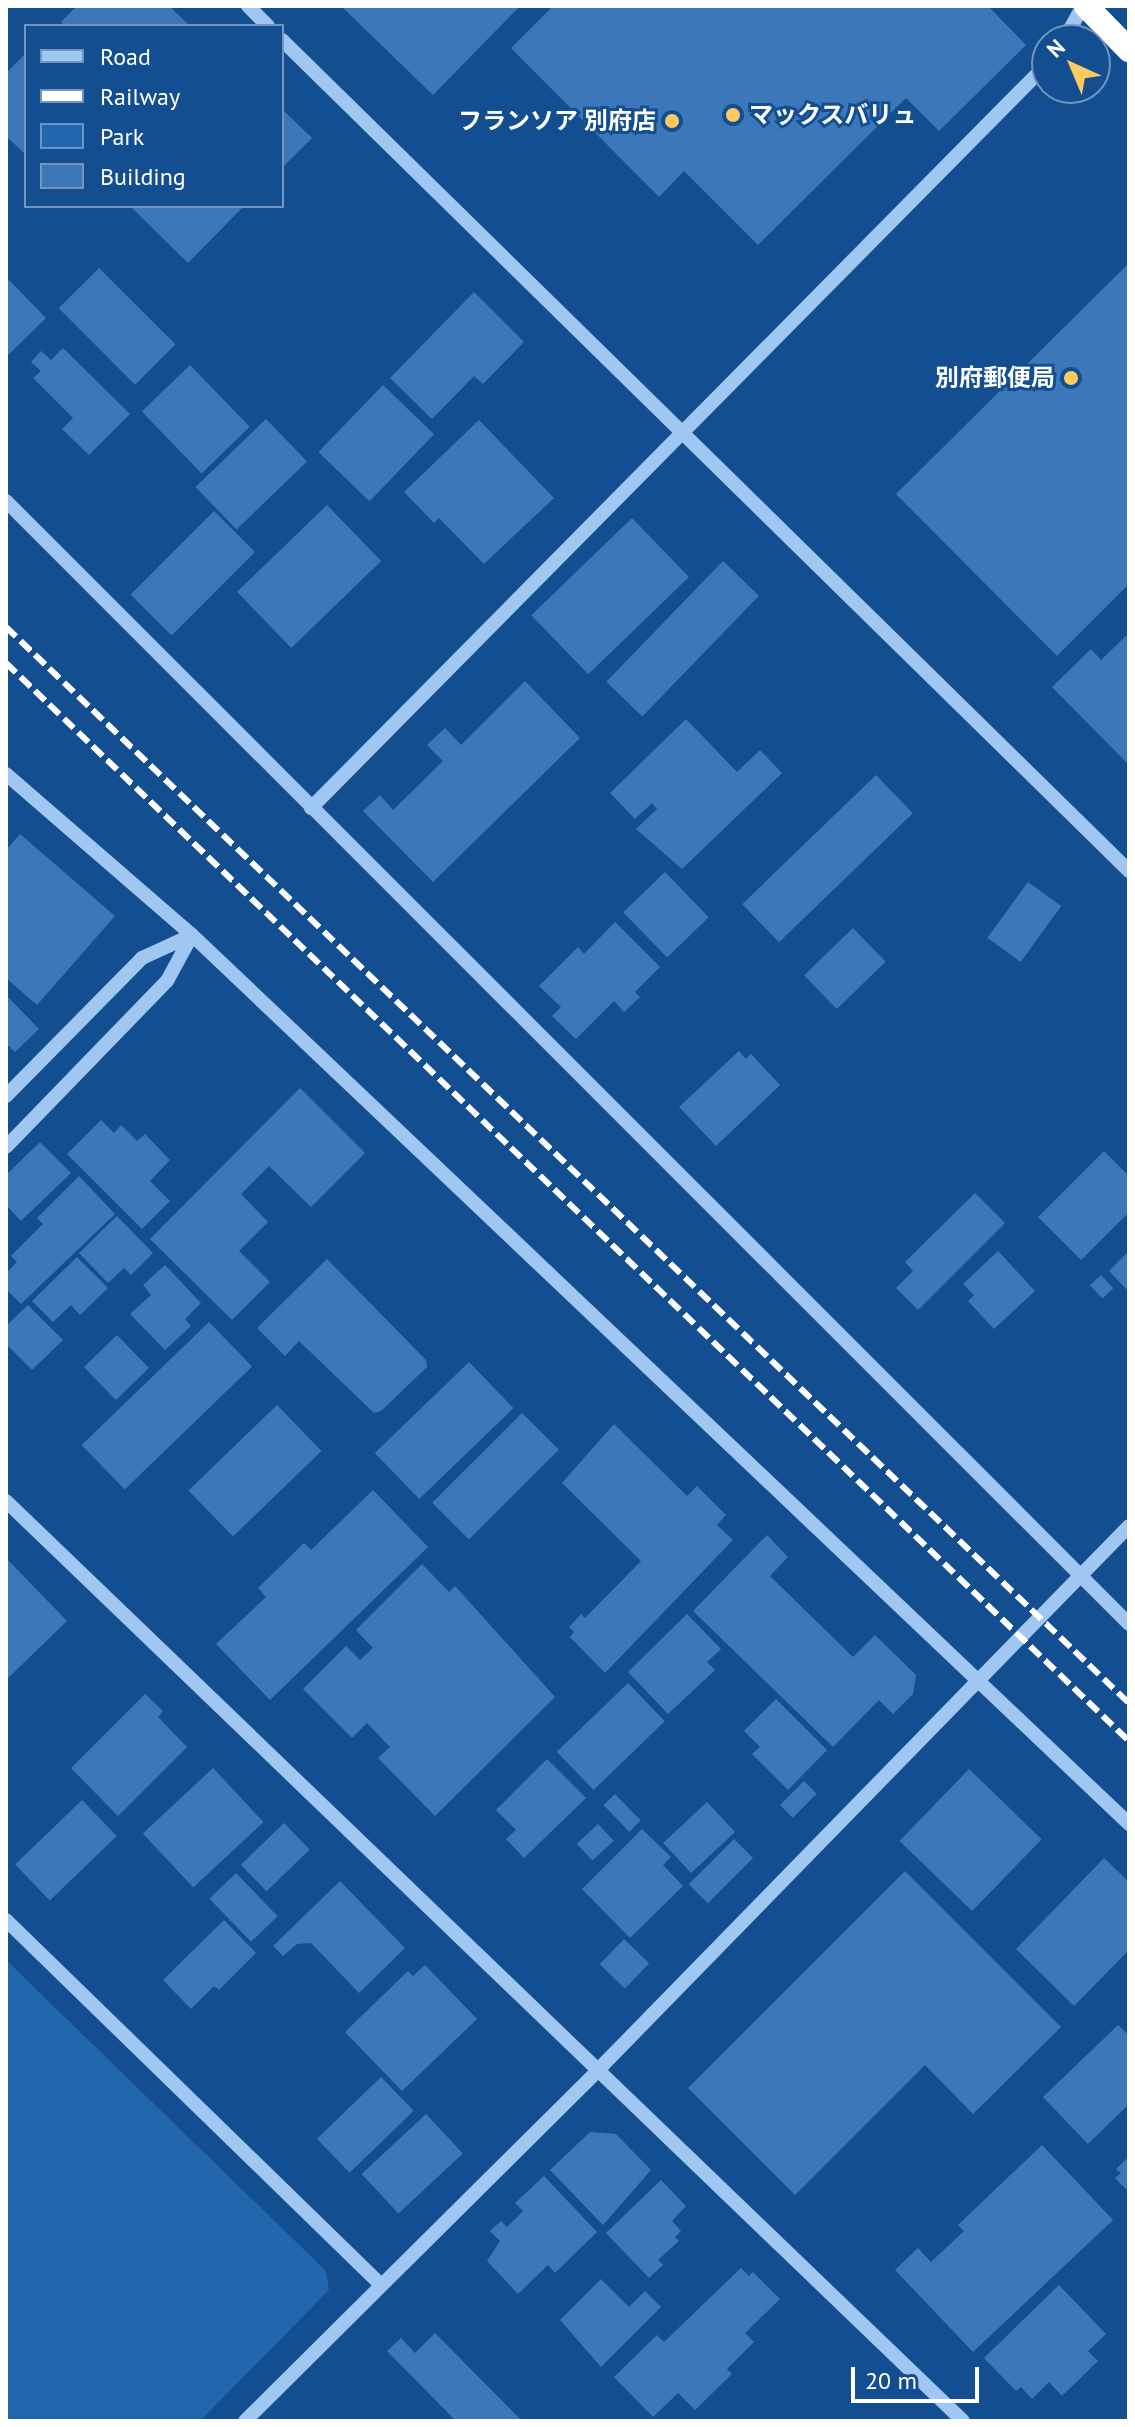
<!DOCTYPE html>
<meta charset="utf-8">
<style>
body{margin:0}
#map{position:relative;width:1135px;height:2427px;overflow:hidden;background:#134e90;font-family:"PT Sans","Noto Sans JP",sans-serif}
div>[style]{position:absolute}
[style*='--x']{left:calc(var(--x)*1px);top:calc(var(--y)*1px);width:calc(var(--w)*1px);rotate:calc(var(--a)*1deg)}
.green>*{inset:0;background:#2266ad}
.building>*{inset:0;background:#3c78b9;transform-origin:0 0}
.minor>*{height:14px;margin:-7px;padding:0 7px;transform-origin:7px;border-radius:7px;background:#a0c7f1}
.highway>*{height:24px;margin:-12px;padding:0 12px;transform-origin:12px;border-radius:12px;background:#fff}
.rail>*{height:6px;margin-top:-3px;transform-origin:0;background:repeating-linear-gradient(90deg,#fff 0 14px,transparent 0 20px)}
.dots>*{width:22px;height:22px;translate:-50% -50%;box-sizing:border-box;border:4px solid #134e90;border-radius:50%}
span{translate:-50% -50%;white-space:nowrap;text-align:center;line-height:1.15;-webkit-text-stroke:6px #134e90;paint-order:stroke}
.poi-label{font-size:24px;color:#fff;font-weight:700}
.left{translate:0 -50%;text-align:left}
.right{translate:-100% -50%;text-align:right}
.frame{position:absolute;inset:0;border:8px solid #fff;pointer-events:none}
.legend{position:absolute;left:24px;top:24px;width:260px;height:184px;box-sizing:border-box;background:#134e90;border:2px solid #7195bc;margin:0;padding:10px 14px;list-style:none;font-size:24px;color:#fff}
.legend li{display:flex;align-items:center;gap:16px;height:40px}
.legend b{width:40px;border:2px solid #7195bc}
.north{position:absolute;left:1031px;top:24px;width:80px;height:80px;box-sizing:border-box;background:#134e90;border:2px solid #7195bc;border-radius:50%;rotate:316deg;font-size:22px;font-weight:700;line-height:32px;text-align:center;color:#fff}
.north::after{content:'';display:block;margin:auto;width:28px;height:36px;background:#ffcb60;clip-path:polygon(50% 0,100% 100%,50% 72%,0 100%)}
.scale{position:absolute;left:851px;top:2367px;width:128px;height:36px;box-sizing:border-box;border:4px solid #fff;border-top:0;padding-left:10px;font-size:24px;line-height:28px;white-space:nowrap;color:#fff;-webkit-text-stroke:6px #134e90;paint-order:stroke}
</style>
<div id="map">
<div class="green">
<div style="clip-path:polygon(6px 1960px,326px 2271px,329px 2290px,200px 2421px,6px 2421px)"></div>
</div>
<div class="building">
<div style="clip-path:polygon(77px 6px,169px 6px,190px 26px,65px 26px,61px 22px)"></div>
<div style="clip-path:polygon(341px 6px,520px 6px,433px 95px)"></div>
<div style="clip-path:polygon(553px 6px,988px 6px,1026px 45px,939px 131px,906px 98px,758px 245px,684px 171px,659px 197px,511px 48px)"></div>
<div style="clip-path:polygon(26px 53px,26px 155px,6px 136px,6px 73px)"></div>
<div style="clip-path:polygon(282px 109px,312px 138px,282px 168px)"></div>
<div style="clip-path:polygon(130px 206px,244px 206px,188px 263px)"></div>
<div style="clip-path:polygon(1129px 263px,1129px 584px,1057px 656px,896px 494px)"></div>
<div style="left:99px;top:268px;width:108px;height:57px;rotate:45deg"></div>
<div style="clip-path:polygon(9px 280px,46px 318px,6px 357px,6px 283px)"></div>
<div style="clip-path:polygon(474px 292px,524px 342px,483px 384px,474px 376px,432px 419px,390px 378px)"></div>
<div style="clip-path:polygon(63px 348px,130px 414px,89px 455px,62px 429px,73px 418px,33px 378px,41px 371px,31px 362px,41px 351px,51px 360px)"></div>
<div style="left:190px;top:365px;width:86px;height:67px;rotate:46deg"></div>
<div style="left:383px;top:385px;width:71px;height:93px;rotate:44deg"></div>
<div style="left:266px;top:419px;width:59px;height:98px;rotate:46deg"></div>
<div style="clip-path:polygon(479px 420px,554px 498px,484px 564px,439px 518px,434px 523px,404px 492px)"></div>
<div style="left:327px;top:505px;width:78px;height:125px;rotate:46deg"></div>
<div style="left:214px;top:511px;width:58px;height:118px;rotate:45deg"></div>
<div style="left:632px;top:518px;width:82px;height:140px;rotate:46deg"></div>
<div style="left:723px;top:561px;width:50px;height:168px;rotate:44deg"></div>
<div style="clip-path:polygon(1129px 633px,1129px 765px,1052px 687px,1091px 649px,1101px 660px)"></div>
<div style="clip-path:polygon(525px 681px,580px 738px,433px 882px,363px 811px,380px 795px,393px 810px,443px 761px,427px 745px,445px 728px,461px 745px)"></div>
<div style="clip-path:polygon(686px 719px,737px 772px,760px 750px,782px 773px,682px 869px,636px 829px,657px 809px,652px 803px,635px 819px,610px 793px)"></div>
<div style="left:876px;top:775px;width:53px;height:186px;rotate:46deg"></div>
<div style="clip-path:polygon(20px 834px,115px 916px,37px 1005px,6px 978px,6px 850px)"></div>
<div style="left:665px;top:872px;width:63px;height:58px;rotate:46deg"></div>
<div style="left:1028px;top:882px;width:41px;height:69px;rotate:36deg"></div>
<div style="clip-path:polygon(615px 922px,660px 967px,635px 992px,640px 997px,624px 1012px,614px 1001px,576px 1039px,552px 1016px,561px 1007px,539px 986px,578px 947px,584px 954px)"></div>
<div style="left:853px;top:928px;width:47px;height:68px;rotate:46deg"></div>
<div style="clip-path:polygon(6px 995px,39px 1029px,15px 1052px,6px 1043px)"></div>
<div style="clip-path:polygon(739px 1051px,746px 1059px,751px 1054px,780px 1085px,716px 1146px,679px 1107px)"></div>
<div style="clip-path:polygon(300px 1088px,365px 1153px,311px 1207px,269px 1166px,241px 1194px,268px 1222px,239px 1251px,270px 1282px,232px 1320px,150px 1239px)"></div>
<div style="clip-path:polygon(101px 1120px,114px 1133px,121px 1125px,137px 1141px,145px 1134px,170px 1160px,150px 1181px,170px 1201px,142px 1229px,67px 1154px)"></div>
<div style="clip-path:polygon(40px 1142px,71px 1173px,21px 1221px,6px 1205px,6px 1175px)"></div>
<div style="clip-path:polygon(1104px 1151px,1129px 1176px,1129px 1212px,1081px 1260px,1038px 1217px)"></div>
<div style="clip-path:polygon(79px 1176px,115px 1214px,21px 1304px,6px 1289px,6px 1273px,17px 1262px,11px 1256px,43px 1224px,37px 1218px)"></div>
<div style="clip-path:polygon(975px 1193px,1005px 1223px,918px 1310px,896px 1288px,913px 1271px,905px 1262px)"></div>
<div style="clip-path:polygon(117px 1216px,153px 1253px,131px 1275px,124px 1268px,108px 1283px,79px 1253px)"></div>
<div style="clip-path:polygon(998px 1251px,1035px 1291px,994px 1329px,968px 1301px,974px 1295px,963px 1284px)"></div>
<div style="clip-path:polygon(1129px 1251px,1129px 1292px,1109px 1271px)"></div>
<div style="clip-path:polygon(77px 1257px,108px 1288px,80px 1315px,71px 1305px,53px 1322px,32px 1301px)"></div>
<div style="clip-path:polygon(327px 1259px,426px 1360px,427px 1367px,381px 1411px,374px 1413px,299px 1341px,285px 1356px,257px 1328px)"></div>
<div style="clip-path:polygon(165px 1265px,201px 1303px,185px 1319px,191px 1326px,165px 1350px,130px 1314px,151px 1295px,143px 1285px)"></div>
<div style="left:1101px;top:1275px;width:18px;height:15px;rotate:47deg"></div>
<div style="clip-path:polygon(28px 1305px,63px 1340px,32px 1370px,6px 1344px,6px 1326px)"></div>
<div style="left:209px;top:1322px;width:62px;height:177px;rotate:46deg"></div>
<div style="left:117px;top:1335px;width:46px;height:46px;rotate:46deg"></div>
<div style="left:469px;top:1362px;width:64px;height:131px;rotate:46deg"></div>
<div style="left:277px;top:1405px;width:64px;height:123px;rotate:46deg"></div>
<div style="left:522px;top:1413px;width:52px;height:127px;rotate:45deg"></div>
<div style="clip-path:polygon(614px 1424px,687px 1496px,697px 1486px,726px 1515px,717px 1525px,733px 1540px,605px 1673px,570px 1637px,574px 1632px,569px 1627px,581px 1614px,585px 1618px,641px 1561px,562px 1483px)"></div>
<div style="clip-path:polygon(373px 1490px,428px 1547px,270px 1700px,216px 1644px,266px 1597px,258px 1588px,304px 1543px,311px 1550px)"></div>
<div style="clip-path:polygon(767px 1535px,788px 1557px,770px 1576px,853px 1657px,875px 1635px,916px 1675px,913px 1694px,893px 1714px,879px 1700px,833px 1747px,693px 1611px)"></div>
<div style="clip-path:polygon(6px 1558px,67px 1621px,6px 1680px)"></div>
<div style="clip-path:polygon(422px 1564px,449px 1592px,455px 1586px,555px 1697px,435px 1816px,378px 1758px,390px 1747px,367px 1723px,352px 1738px,303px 1689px,346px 1646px,360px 1660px,373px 1648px,356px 1630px)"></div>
<div style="clip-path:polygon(687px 1614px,721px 1649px,707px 1662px,715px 1670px,668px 1714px,628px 1672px)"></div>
<div style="left:628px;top:1683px;width:53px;height:99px;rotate:46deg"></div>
<div style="clip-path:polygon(145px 1694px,163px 1711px,158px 1717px,187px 1747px,118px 1816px,71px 1768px)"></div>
<div style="clip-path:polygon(776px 1699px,827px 1750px,788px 1790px,752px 1754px,760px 1747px,744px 1731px)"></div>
<div style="clip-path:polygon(547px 1759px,586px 1798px,524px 1858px,506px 1839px,516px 1830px,496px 1810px)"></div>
<div style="left:213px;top:1768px;width:74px;height:96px;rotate:47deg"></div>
<div style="left:969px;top:1769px;width:101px;height:100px;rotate:44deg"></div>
<div style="left:804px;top:1781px;width:18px;height:34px;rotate:45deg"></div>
<div style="left:615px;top:1794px;width:37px;height:16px;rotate:46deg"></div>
<div style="left:82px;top:1800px;width:50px;height:93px;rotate:46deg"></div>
<div style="left:707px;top:1802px;width:41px;height:60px;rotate:47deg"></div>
<div style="left:284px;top:1823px;width:37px;height:60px;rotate:46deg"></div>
<div style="left:598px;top:1824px;width:23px;height:29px;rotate:47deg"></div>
<div style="clip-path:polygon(642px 1829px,671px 1857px,663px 1865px,683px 1886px,630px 1938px,582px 1889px)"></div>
<div style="left:734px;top:1839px;width:27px;height:64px;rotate:45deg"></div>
<div style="clip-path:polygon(1104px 1858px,1129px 1882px,1129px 1950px,1074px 2006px,1016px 1949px)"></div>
<div style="clip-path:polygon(905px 1871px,1061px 2027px,973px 2114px,925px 2065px,795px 2195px,688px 2088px)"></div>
<div style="left:236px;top:1873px;width:60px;height:37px;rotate:46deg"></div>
<div style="clip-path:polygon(340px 1881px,405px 1948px,359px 1993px,311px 1943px,297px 1944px,283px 1956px,273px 1946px)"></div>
<div style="clip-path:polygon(224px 1920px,256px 1953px,219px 1990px,214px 1986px,191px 2009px,163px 1980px)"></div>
<div style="left:624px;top:1939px;width:35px;height:35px;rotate:44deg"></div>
<div style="clip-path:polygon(425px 1965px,477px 2019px,402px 2091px,345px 2032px,408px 1971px,413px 1976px)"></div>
<div style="clip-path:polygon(1118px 2025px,1129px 2036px,1129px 2104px,1088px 2144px,1043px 2097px)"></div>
<div style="left:381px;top:2077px;width:47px;height:89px;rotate:46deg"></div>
<div style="left:426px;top:2114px;width:54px;height:88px;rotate:47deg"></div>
<div style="clip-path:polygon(590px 2132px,616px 2134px,651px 2170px,603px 2225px,550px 2170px)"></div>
<div style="clip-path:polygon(1042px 2145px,1113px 2220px,973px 2352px,895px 2270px,918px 2248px,931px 2262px,964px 2231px,958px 2225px)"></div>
<div style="clip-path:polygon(1129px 2156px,1129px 2192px,1115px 2178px,1121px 2173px,1116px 2169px)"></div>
<div style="clip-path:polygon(544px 2176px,597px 2232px,555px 2273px,548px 2265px,518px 2294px,487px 2261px,500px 2241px,490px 2231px,501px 2221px,507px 2227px,523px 2211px,515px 2203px)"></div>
<div style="clip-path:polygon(661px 2180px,686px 2206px,672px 2221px,681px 2231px,675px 2237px,679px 2241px,658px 2260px,663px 2265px,649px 2278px,606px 2233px)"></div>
<div style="clip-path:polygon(741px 2268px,749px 2276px,753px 2272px,780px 2299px,745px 2333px,754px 2342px,727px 2369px,732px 2374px,695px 2410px,678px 2393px,653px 2417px,614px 2377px,657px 2335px,664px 2342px)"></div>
<div style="clip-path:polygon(601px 2279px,629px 2307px,645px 2291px,661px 2307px,601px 2367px,560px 2320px)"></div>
<div style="clip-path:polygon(1059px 2285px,1106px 2334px,1088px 2351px,1098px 2361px,1062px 2396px,1049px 2382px,1032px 2399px,1021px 2387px,1016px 2391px,984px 2358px)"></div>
<div style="clip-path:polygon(435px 2333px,522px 2421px,456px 2421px,387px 2351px,401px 2338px,415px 2353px)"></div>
</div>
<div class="minor">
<div style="--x:248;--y:6;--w:28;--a:45"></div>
<div style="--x:282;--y:40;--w:1187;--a:44.45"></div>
<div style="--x:1064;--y:40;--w:39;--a:-61"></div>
<div style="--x:6;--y:501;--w:1588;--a:45"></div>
<div style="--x:6;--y:774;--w:246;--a:40.9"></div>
<div style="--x:192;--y:935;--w:1292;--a:43.49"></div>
<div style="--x:311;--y:808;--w:1047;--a:-45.31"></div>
<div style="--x:6;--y:1096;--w:194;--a:-45.4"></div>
<div style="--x:142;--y:958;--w:55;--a:-24.7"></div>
<div style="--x:6;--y:1147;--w:231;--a:-45.9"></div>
<div style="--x:167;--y:981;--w:52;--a:-61.5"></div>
<div style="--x:6;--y:1501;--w:1327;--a:43.87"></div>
<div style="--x:6;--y:1920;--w:522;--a:44.22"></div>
<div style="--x:245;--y:2421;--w:498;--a:-44.8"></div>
<div style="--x:598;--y:2070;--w:760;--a:-45.69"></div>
</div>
<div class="highway">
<div style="--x:1086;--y:6;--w:62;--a:45.7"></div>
</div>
<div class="rail">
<div style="--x:6;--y:627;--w:1555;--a:43.78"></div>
<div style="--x:6;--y:663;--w:1557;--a:43.83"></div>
</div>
<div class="dots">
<div style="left:733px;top:115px;background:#ffcb60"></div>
<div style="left:672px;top:121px;background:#ffcb60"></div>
<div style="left:1071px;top:378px;background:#ffcb60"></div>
</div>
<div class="poi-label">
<span class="left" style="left:749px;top:115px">マックスバリュ</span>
<span class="right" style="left:656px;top:121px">フランソア 別府店</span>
<span class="right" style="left:1055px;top:378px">別府郵便局</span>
</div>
<div class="frame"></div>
<ul class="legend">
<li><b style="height:10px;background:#a0c7f1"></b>Road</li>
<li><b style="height:10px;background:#fff"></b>Railway</li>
<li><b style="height:22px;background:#2266ad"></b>Park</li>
<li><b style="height:22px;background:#3c78b9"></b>Building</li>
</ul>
<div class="north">N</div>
<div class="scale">20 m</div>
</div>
